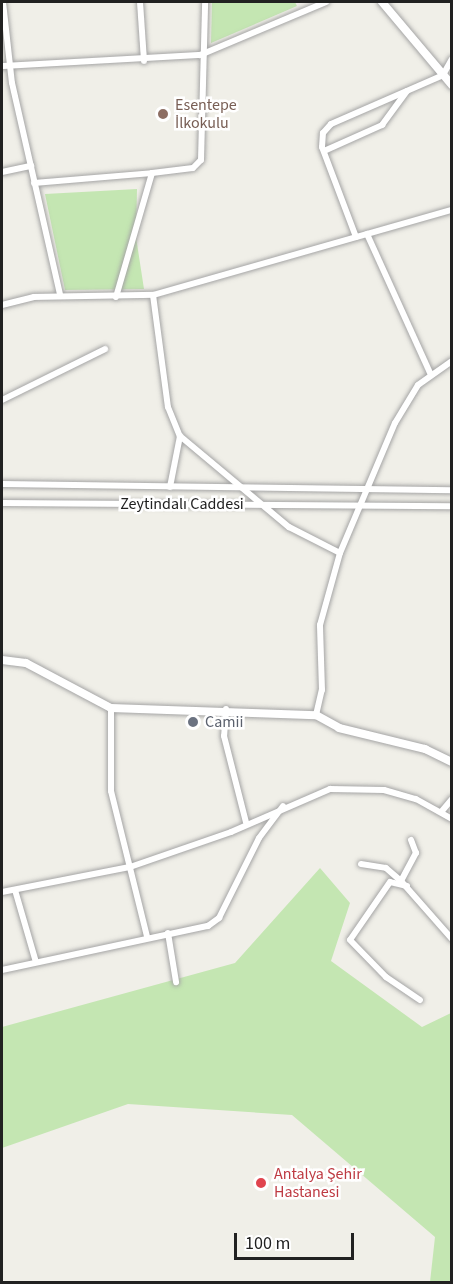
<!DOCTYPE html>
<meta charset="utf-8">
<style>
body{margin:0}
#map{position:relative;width:453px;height:1284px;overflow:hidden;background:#f0efe8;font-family:"Source Sans 3",sans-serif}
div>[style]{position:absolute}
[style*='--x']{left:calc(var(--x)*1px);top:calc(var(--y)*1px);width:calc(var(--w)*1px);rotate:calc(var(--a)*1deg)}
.grass>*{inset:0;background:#c4e6b2}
.roads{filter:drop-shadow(0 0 2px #a5a5a5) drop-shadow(0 0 2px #a5a5a5)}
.minor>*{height:6px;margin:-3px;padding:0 3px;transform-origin:3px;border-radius:3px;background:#fff}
.tertiary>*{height:8px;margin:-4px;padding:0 4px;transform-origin:4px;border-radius:4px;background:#fff}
.dots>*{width:16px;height:16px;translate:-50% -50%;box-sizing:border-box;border:3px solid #fff;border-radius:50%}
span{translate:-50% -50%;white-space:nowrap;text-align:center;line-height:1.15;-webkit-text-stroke:5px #fff;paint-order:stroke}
.education-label{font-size:16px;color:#785e54}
.left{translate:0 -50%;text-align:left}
.street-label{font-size:16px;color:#212121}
.worship-label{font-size:16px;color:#5b616d}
.health-label{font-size:16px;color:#be3a42}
.frame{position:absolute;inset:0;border:3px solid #212121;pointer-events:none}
.scale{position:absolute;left:234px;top:1233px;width:120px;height:27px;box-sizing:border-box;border:3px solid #212121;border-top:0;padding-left:8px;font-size:18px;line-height:21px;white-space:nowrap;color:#212121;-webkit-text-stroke:4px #fff;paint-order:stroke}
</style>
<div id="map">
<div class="grass">
<div style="clip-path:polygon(212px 2px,295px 2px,297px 6px,211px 43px)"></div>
<div style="clip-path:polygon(137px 189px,136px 237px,144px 289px,65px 290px,45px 194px)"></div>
<div style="clip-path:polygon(320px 868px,350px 903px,331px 961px,422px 1027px,451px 1013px,451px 1282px,430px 1282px,435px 1237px,292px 1115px,128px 1104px,2px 1148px,2px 1027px,235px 963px)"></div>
</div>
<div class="roads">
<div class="minor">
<div style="--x:3;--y:2;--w:81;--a:83.7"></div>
<div style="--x:12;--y:83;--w:217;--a:77.2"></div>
<div style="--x:140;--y:2;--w:59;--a:86.1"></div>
<div style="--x:2;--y:66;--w:198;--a:-3.2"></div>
<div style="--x:200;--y:55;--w:137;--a:-22.8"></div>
<div style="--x:324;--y:151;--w:64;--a:-24.1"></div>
<div style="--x:382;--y:125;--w:42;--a:-53.7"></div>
<div style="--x:2;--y:172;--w:30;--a:-12"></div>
<div style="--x:34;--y:183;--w:118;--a:-4.8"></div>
<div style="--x:367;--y:234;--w:153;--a:65.6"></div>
<div style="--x:356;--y:237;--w:96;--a:-110.7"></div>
<div style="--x:322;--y:147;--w:14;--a:-86"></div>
<div style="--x:323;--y:133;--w:12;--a:-48"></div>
<div style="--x:331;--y:124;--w:122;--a:-23.6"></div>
<div style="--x:443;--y:75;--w:18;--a:-61"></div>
<div style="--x:153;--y:295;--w:113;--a:82.4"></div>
<div style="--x:168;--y:407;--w:31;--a:68"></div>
<div style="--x:180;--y:436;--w:142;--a:39.9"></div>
<div style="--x:289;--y:527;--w:57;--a:27"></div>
<div style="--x:116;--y:297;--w:129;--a:-73.8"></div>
<div style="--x:152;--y:173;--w:41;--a:-7"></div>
<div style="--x:193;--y:168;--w:11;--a:-45"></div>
<div style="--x:201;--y:160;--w:158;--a:-88.5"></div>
<div style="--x:2;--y:305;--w:33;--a:-14"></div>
<div style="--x:34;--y:297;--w:119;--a:-1"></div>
<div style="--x:153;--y:295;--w:311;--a:-15.9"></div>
<div style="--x:2;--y:400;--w:115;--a:-26.3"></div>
<div style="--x:2;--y:484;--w:450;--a:0.8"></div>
<div style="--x:170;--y:487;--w:52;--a:-78.9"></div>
<div style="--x:2;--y:503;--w:450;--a:0.4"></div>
<div style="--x:111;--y:708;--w:83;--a:90"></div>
<div style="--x:111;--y:791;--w:150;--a:76.1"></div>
<div style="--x:226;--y:709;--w:27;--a:94"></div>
<div style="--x:224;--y:736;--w:89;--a:75.7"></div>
<div style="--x:316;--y:715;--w:26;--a:-77"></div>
<div style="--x:322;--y:690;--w:65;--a:-91.8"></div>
<div style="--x:320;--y:625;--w:75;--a:-74.5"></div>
<div style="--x:340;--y:553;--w:141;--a:-67.1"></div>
<div style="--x:395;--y:423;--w:44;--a:-58.8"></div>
<div style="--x:418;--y:385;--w:42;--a:-35.2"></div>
<div style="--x:442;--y:811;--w:16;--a:-50"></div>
<div style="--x:361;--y:864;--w:25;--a:9"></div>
<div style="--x:386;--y:868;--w:20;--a:41"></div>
<div style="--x:401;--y:881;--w:77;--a:48.7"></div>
<div style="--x:401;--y:881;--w:32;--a:-62"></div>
<div style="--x:416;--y:853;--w:14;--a:-111"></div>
<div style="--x:407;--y:886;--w:17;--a:-167"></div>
<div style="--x:390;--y:882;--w:70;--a:124.6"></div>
<div style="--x:350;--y:940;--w:52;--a:45.8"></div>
<div style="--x:386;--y:977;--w:41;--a:34.1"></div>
<div style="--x:15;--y:890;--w:72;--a:73.8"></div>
<div style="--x:2;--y:892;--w:130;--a:-11.1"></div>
<div style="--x:130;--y:867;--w:107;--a:-19.1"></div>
<div style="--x:231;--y:832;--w:108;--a:-23.5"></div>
<div style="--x:330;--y:789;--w:54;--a:1.1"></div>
<div style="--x:384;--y:790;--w:33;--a:16"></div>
<div style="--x:416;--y:799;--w:41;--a:29.1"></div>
<div style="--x:168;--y:933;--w:50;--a:80.7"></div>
<div style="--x:2;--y:970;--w:211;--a:-12.1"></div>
<div style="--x:208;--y:926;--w:14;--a:-36"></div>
<div style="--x:219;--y:918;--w:89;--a:-63.4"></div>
<div style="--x:259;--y:838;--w:40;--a:-53"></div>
</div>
<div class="tertiary">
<div style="--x:382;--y:2;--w:109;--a:49.9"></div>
<div style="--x:2;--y:660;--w:24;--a:7"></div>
<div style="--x:26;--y:663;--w:96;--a:27.9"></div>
<div style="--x:111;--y:708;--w:205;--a:2"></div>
<div style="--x:316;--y:715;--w:26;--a:29"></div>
<div style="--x:339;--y:728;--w:89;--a:13.7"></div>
<div style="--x:425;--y:749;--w:30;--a:26"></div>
</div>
</div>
<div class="dots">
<div style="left:163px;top:114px;background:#8d6e63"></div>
<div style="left:193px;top:722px;background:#6b7280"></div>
<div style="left:261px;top:1183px;background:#e0444e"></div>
</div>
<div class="education-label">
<span class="left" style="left:175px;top:114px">Esentepe<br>İlkokulu</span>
</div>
<div class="street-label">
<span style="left:182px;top:504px">Zeytindalı Caddesi</span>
</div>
<div class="worship-label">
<span class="left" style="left:205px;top:722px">Camii</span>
</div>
<div class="health-label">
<span class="left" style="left:274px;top:1183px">Antalya Şehir<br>Hastanesi</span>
</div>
<div class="frame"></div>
<div class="scale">100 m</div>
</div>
